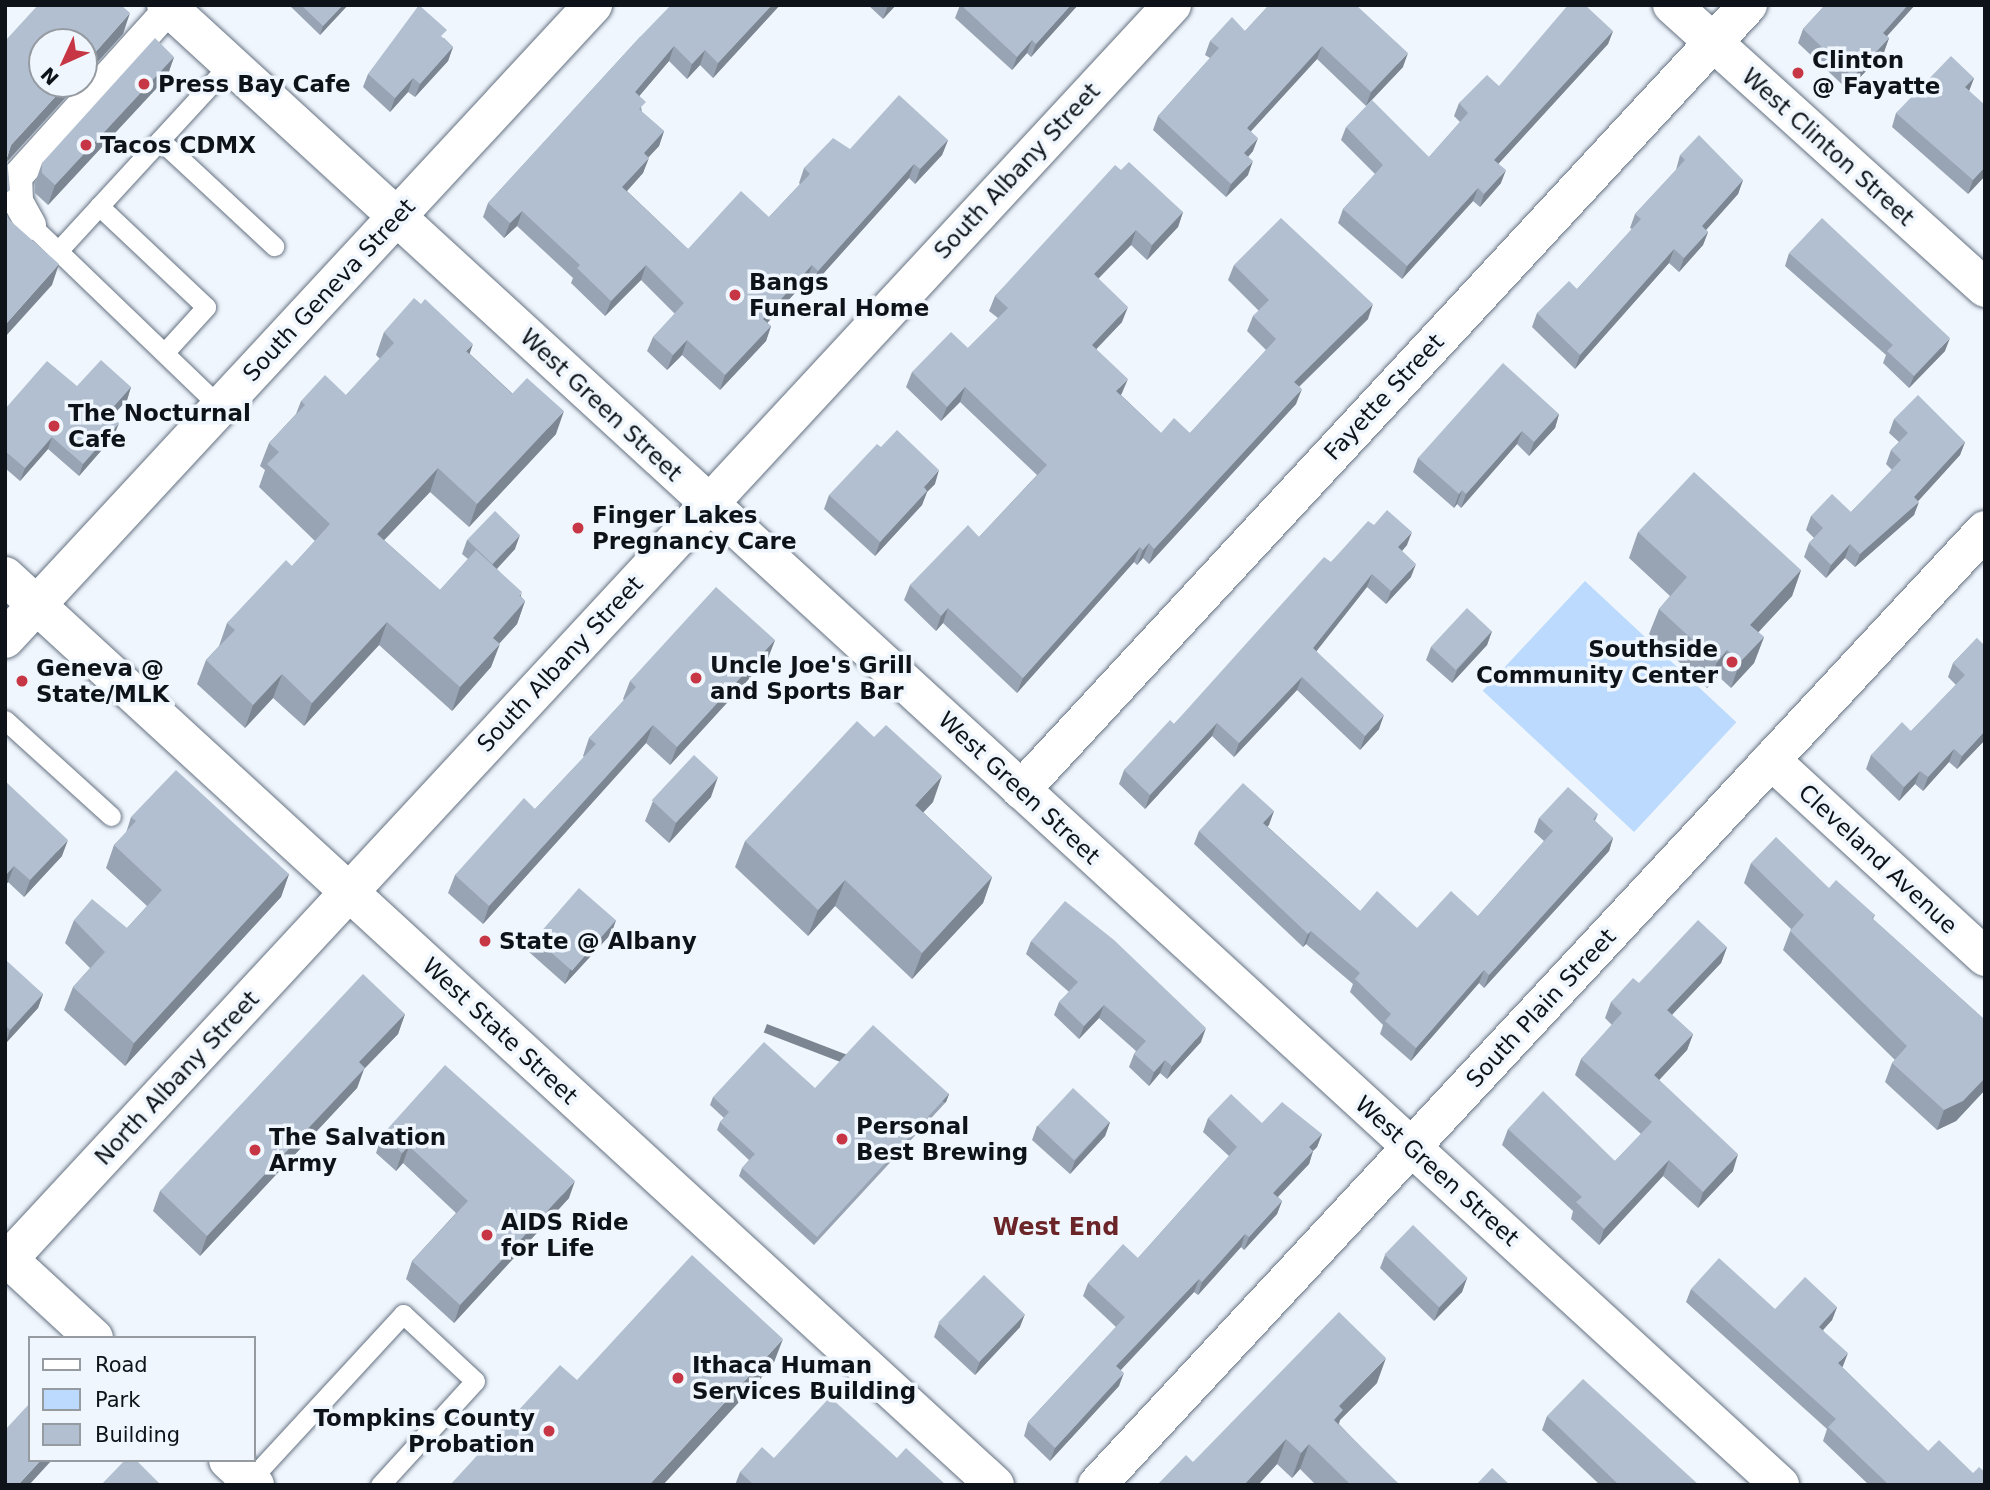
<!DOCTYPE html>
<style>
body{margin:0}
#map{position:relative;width:1990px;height:1490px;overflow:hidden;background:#f0f6fd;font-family:"DejaVu Sans",sans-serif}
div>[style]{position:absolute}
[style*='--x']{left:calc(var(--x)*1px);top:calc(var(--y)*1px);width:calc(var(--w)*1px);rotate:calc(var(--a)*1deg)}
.green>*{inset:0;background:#bbdafd;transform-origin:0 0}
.roads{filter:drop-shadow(0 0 2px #657282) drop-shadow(0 0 2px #657282)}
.service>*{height:19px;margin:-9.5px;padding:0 9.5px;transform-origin:9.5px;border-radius:9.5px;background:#fff}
.pedestrian>*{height:30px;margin:-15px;padding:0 15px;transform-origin:15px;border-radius:15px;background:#fff}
.minor>*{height:38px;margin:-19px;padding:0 19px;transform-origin:19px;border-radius:19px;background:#fff}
.tertiary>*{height:38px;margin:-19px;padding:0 19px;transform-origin:19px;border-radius:19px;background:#fff}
.secondary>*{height:38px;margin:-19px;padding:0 19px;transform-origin:19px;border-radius:19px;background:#fff}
.trunk>*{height:38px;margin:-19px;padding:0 19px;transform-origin:19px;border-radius:19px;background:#fff}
.wall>*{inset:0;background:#98a4b3}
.shaded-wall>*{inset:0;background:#7c8692;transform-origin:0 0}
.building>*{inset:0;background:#b1bfd0;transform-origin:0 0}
.dots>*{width:19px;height:19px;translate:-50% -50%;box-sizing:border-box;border:4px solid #f0f6fd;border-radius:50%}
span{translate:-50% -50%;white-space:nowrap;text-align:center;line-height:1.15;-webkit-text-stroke:7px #f0f6fd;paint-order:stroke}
.poi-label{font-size:23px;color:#0e1319;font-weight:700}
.left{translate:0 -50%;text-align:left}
.right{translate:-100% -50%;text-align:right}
.street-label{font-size:23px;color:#0e1319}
.neighbourhood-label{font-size:24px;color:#6b2528;font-weight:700}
.frame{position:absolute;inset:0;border:7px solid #0e1319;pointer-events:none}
.legend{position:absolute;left:28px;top:1336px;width:228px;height:126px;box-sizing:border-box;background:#f0f6fd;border:2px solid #969ba2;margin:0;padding:9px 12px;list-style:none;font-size:21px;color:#0e1319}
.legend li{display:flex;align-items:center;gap:14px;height:35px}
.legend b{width:35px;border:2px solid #969ba2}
.north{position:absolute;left:28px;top:28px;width:70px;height:70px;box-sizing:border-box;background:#f0f6fd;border:2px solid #969ba2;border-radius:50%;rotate:225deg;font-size:19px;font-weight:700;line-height:28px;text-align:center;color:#0e1319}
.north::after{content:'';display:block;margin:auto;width:24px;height:32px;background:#c73644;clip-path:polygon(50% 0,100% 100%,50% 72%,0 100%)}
</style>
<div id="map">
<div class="green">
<div style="left:1585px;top:581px;width:207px;height:150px;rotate:43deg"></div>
</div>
<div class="roads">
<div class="service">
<div style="--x:160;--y:140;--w:156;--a:42.9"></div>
<div style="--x:99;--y:206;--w:147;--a:43.3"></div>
<div style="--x:206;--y:307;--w:62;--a:132.4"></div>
<div style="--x:31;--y:225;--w:262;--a:43.9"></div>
<div style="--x:57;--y:252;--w:255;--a:-47.4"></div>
<div style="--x:5;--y:720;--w:143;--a:42.2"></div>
<div style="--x:250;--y:1480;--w:226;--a:-47.3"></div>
<div style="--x:403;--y:1314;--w:98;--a:42.9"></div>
<div style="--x:475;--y:1381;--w:141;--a:132.4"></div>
</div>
<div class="pedestrian">
<div style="--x:31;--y:225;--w:26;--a:-119"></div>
<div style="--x:18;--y:202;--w:25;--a:-92"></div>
<div style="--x:17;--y:177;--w:227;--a:-47.9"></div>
</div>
<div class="minor">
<div style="--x:5;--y:639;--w:865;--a:-47.16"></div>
<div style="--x:1771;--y:760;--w:291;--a:42.6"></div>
<div style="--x:1021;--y:790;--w:1070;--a:-47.2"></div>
</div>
<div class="tertiary">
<div style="--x:5;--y:576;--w:1344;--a:42.56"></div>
<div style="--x:5;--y:1263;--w:1716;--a:-47.15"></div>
<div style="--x:1097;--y:1485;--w:1304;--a:-47.08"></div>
</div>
<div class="secondary">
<div style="--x:1672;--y:5;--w:422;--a:42.1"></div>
</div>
<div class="trunk">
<div style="--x:166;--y:5;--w:2190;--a:42.52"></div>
<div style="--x:5;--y:1256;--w:121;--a:42.7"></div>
<div style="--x:228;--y:1460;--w:37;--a:43"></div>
</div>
</div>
<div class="wall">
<div style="clip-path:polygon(289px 5px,348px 5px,320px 35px)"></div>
<div style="clip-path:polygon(780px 5px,713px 78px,700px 65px,687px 79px,669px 61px,639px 96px,642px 112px,664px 131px,659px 146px,648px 158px,643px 173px,627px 191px,688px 249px,769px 217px,800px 184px,799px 183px,804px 168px,850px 149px,948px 140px,942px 155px,915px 184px,909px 178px,813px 285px,807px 280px,767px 323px,771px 326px,766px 341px,720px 390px,682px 355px,667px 370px,647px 351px,653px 337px,675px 314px,641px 280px,605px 316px,571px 283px,573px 278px,517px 226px,504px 238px,483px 217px,488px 203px,640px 37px)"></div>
<div style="clip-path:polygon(868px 5px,896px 5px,883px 19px)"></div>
<div style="clip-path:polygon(960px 5px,1078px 5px,1031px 57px,1027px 53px,1012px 70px,955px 18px)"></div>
<div style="clip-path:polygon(1269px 5px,1403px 67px,1366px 106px,1317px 59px,1251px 131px,1253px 151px,1248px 157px,1248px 175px,1226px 197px,1153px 130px,1158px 116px,1210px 58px,1205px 55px,1210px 41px,1245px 31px)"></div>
<div style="clip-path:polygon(1825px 5px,1915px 5px,1887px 36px,1889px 38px,1884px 52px,1848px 90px,1798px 43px,1803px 29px)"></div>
<div style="clip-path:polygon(1613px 31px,1608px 44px,1498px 164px,1501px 183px,1480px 207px,1473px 201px,1402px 279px,1338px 223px,1343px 209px,1375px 174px,1341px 140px,1346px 127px,1429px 157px,1460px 122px,1454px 116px,1459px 103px,1499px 86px)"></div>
<div style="clip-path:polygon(444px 38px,453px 47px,448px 61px,415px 97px,408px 92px,390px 112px,363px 87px,368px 74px)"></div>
<div style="clip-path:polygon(174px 57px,167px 77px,48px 205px,35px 193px,35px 183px,42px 163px)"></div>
<div style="clip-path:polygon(1974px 78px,1969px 91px,1985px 176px,1968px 194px,1892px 127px,1896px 113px)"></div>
<div style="clip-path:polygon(1680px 155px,1743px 180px,1738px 194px,1706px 230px,1708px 232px,1703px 245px,1679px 272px,1669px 263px,1575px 369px,1532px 327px,1537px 313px,1577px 289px,1632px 229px,1630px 228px,1635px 214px,1676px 170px)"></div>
<div style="clip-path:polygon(1121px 170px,1183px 212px,1178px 227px,1147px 260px,1131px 245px,1098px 279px,1122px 322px,1096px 349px,1122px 393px,1121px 395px,1161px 433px,1190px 433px,1266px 350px,1247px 331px,1253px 316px,1259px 311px,1228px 280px,1234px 265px,1368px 319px,1299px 387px,1296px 404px,1149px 564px,1143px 558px,1137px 565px,1134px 562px,1017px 693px,943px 623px,936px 631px,904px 600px,910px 585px,979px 537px,1037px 475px,960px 402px,941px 421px,906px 387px,912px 372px,968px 348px,998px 318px,989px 311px,995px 296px)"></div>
<div style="clip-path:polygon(1789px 253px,1945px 351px,1909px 388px,1883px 363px,1886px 355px,1785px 266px)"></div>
<div style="clip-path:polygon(384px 332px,470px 354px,556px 434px,469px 527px,430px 492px,384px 540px,440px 590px,468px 559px,462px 554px,467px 540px,515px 549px,497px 569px,525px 601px,517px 624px,499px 644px,491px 667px,452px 711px,379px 645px,304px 726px,273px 698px,245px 728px,197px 684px,206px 660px,219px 646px,227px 623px,292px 566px,315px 541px,259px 487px,265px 470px,260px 466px,269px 443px,296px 414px,301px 401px,346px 395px,380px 359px,376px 355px)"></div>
<div style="clip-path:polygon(77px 386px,131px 387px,127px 400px,111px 417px,114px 436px,79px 476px,48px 449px,20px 481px,5px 468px,5px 409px)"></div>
<div style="clip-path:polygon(1559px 414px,1555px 428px,1529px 456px,1517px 444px,1461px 508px,1457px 504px,1454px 508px,1413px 472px,1418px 458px)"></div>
<div style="clip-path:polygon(1894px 419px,1965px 442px,1960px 455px,1918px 501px,1914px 515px,1855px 567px,1845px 558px,1826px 578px,1804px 557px,1809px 543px,1814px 538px,1806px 530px,1811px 516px,1851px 512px,1892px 470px,1886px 464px,1891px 450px,1899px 442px,1889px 433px)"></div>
<div style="clip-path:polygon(935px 484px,927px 492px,922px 505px,875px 556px,824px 509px,829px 495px)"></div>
<div style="clip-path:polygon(1374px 525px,1407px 545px,1402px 551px,1411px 577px,1386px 604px,1367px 587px,1316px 651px,1379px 729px,1360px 750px,1297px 690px,1234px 757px,1212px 736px,1145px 809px,1119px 784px,1124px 770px,1174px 724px,1331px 562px)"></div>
<div style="clip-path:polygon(1638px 532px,1801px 570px,1792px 596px,1758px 632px,1764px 637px,1754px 663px,1731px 688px,1718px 676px,1707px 688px,1649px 634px,1659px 609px,1670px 596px,1629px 558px)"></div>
<div style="clip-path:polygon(1492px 631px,1487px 645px,1452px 683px,1426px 660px,1431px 647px)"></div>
<div style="clip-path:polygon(1977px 638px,1985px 740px,1957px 769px,1949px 762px,1923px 791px,1915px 784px,1899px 801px,1866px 769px,1871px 755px,1911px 731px,1956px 685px,1948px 677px,1953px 663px)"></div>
<div style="clip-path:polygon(775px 640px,768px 658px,670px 765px,646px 743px,483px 924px,448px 893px,455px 875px,535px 809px,584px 757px,583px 756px,589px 738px,624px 700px,623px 699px,630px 681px)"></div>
<div style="clip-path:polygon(5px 781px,62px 856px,24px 897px,8px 882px,5px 886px)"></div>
<div style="clip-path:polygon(711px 797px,669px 843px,645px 821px,653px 801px)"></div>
<div style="clip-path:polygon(933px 802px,923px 812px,992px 877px,983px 903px,912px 979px,835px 906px,808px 936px,735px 867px,745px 841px)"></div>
<div style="clip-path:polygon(1274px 811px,1267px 826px,1360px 911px,1417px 928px,1478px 916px,1544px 841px,1534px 832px,1539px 818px,1598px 814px,1595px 821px,1613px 838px,1609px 851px,1484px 988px,1479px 983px,1411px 1061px,1380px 1034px,1383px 1025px,1350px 992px,1353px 984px,1306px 944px,1303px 947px,1194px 844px,1199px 831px)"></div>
<div style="clip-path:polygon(131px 817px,289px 874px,281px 897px,125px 1066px,64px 1010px,73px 987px,90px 968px,65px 943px,74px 920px,127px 928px,147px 906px,106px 868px,114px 845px,126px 833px)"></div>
<div style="clip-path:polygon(1751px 863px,1829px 888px,1875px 915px,1873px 919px,1985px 1020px,1985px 1090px,1956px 1121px,1937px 1130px,1885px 1082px,1892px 1063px,1895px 1060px,1783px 950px,1791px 929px,1744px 883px)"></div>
<div style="clip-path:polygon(616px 920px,611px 934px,565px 984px,529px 952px,534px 938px)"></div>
<div style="clip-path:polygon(1031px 941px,1201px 1042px,1167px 1079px,1160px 1073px,1149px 1086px,1129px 1067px,1134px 1054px,1136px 1051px,1099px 1018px,1079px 1039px,1054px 1015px,1059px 1002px,1069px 992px,1026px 954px)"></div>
<div style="clip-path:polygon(1727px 947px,1721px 963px,1672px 1015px,1693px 1034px,1687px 1050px,1659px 1080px,1733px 1171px,1698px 1208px,1663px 1176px,1599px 1245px,1571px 1219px,1573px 1211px,1502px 1145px,1508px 1129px,1615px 1161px,1641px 1134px,1575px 1075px,1581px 1059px,1612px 1025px,1605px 1018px,1611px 1002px,1639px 983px)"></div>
<div style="clip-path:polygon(5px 963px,43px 994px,38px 1008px,6px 1043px)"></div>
<div style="clip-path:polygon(405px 1014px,398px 1034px,364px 1069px,357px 1088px,200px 1256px,153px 1211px,160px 1191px)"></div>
<div style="clip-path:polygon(815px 1088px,949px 1094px,946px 1102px,814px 1245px,739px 1176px,742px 1168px,749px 1160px,717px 1130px,720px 1122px,724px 1118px,710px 1105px,713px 1097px)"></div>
<div style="clip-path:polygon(1208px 1118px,1262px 1123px,1322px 1134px,1317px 1147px,1313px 1151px,1309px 1164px,1278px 1197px,1282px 1201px,1277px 1214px,1244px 1250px,1241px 1247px,1198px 1295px,1194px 1292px,1121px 1370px,1119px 1386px,1050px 1461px,1024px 1436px,1028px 1422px,1116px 1327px,1083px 1296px,1088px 1283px,1138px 1258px,1229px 1156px,1203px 1132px)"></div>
<div style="clip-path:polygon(1110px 1122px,1105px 1136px,1070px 1174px,1032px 1140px,1037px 1126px)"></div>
<div style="clip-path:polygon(382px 1135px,569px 1198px,454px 1323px,406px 1279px,412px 1261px,456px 1213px,403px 1163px,396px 1171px,376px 1153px)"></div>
<div style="clip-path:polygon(1385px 1255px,1467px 1278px,1462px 1292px,1434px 1321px,1380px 1268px)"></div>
<div style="clip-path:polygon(1691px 1289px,1775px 1309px,1837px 1307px,1832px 1320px,1823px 1330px,1843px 1366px,1842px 1367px,1928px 1451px,1985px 1485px,1869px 1485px,1823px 1441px,1827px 1429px,1686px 1302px)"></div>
<div style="clip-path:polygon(939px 1323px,1020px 1327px,975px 1375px,934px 1337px)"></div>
<div style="clip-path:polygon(1377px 1383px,1340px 1420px,1339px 1424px,1397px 1485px,1316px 1485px,1300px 1469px,1292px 1478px,1277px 1464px,1258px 1485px,1158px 1485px,1193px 1462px)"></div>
<div style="clip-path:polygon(1547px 1416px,1699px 1485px,1600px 1485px,1542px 1430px)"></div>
<div style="clip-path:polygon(774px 1458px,897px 1458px,946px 1485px,735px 1485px,740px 1472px)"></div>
</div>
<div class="shaded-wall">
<div style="clip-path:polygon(343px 5px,348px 5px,320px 35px,323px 26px)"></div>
<div style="clip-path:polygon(772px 5px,780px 5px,713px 78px,718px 63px)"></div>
<div style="clip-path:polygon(888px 5px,896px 5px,883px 19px)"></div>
<div style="clip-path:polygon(1071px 5px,1078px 5px,1031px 57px,1036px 44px)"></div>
<div style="clip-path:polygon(1908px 5px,1915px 5px,1878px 46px,1883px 33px)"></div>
<div style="clip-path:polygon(130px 13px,123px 34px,84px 77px,84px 65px)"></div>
<div style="clip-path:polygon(1613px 31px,1608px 44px,1490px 173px,1494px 160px)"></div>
<div style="clip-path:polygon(1889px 38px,1884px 52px,1848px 90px,1853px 77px)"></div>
<div style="clip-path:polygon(1032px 40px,1027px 53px,1012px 70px,1017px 57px)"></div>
<div style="clip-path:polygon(674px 46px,669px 61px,630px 107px,635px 92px)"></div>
<div style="clip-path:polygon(1322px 46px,1317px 59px,1242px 141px,1247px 128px)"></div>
<div style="clip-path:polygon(453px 47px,448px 61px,415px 97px,420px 84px)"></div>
<div style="clip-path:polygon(705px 50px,700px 65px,687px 79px,692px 64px)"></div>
<div style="clip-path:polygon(1408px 53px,1403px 67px,1366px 106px,1371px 92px)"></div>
<div style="clip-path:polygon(174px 57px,167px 77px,48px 205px,55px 185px)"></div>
<div style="clip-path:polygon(413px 78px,408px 92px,390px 112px,395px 98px)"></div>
<div style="clip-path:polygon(1974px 78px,1969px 91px,1965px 87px)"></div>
<div style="clip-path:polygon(67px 84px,78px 84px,5px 164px,11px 145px)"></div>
<div style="clip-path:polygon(664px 131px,659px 146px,638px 168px,644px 153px)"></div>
<div style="clip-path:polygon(1258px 138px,1253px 151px,1239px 167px,1244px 153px)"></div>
<div style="clip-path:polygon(948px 140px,942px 155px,915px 184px,920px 169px)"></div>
<div style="clip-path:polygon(649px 158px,643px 173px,617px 202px,622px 187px)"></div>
<div style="clip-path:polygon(1253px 161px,1248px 175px,1226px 197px,1231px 184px)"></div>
<div style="clip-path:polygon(914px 164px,909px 178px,813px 285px,818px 271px)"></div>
<div style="clip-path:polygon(1985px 167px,1985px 176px,1968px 194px,1973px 180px)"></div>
<div style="clip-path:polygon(1506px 170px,1501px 183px,1480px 207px,1484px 194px)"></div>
<div style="clip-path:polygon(1743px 180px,1738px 194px,1697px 240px,1702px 226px)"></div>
<div style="clip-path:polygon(1478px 188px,1473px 201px,1402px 279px,1407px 266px)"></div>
<div style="clip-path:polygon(522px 211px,517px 226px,504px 238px,510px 223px)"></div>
<div style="clip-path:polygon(1183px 212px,1178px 227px,1147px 260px,1152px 245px)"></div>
<div style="clip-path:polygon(1136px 230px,1131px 245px,1088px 289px,1094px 274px)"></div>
<div style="clip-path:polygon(1708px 232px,1703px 245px,1679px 272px,1684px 258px)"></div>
<div style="clip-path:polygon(1674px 249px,1669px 263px,1575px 369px,1580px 355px)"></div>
<div style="clip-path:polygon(59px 264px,52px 285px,5px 337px,5px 325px)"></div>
<div style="clip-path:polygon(646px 265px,641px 280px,605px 316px,611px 301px)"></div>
<div style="clip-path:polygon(812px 265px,807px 280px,757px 334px,763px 319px)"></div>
<div style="clip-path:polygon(1373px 304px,1368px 319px,1288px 397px,1294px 382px)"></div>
<div style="clip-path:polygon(1128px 307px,1122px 322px,1086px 360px,1092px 345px)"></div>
<div style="clip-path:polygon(771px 326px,766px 341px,720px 390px,725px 375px)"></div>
<div style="clip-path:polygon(1950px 338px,1945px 351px,1909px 388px,1914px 376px)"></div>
<div style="clip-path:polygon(687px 340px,682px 355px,667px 370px,673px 355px)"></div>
<div style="clip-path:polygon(473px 344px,465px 367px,466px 351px)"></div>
<div style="clip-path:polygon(1128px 379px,1122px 393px,1111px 406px,1116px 391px)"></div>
<div style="clip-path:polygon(131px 387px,127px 400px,103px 426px,108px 413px)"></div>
<div style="clip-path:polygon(965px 387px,960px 402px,941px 421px,947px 407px)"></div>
<div style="clip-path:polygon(1302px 389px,1296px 404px,1149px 564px,1154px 549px)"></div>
<div style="clip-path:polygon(564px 411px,556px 434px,469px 527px,477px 504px)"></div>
<div style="clip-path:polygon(1559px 414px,1555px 428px,1529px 456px,1534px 442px)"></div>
<div style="clip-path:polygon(119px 423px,114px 436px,79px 476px,83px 464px)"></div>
<div style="clip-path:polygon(1522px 431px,1517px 444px,1461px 508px,1466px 494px)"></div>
<div style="clip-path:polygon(52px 437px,48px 449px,20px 481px,25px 468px)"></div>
<div style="clip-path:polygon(1965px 442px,1960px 455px,1911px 509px,1919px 502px,1914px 515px,1855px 567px,1860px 554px,1914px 497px)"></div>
<div style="clip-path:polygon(438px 468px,430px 492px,368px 557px,377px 534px)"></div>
<div style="clip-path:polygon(939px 470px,935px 484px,927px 492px,922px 505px,875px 556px,880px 542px,924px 487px)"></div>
<div style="clip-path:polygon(1462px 490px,1457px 504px,1454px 508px,1459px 494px)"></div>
<div style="clip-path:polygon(1412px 532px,1407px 545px,1393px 561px,1398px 547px)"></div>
<div style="clip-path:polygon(520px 535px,515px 549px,488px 578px,493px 564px)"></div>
<div style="clip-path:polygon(1149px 543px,1143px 558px,1137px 565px,1143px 550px)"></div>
<div style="clip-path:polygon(1850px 544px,1845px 558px,1826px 578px,1831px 565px)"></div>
<div style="clip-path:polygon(1140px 547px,1134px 562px,1017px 693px,1023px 678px)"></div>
<div style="clip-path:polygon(1416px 564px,1411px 577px,1386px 604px,1391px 591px)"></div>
<div style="clip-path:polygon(1801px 570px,1792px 596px,1741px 651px,1750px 625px)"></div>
<div style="clip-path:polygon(1372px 574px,1367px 587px,1308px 662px,1313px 648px)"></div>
<div style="clip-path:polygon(522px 592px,515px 613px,525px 601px,517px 624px,484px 660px,500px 644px,491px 667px,452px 711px,460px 687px)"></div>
<div style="clip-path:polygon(948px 608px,943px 623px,936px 631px,941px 616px)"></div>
<div style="clip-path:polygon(387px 622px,379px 645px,304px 726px,312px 703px)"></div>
<div style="clip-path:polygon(1492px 631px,1487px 645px,1452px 683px,1457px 670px)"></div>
<div style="clip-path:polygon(1764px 637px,1754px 663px,1731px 688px,1740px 662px)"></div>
<div style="clip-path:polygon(775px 640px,768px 658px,670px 765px,677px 747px)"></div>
<div style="clip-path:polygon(1727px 650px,1718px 676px,1707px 688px,1717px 662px)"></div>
<div style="clip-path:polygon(282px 674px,273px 698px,245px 728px,253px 705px)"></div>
<div style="clip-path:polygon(1302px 677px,1297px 690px,1234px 757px,1239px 743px)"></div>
<div style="clip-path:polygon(1384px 715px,1379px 729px,1360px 750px,1365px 736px)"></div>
<div style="clip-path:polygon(1217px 723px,1212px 736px,1145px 809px,1150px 795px)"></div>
<div style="clip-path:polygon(653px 725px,646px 743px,483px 924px,489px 906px)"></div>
<div style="clip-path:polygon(1985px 731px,1985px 740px,1957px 769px,1962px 756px)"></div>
<div style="clip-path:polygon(1954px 749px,1949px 762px,1923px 791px,1928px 777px)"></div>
<div style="clip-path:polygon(1920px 771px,1915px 784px,1899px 801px,1904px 787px)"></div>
<div style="clip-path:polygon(942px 776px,933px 802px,906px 831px,915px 805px)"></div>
<div style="clip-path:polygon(718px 777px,711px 797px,669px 843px,676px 823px)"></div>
<div style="clip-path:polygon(1274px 811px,1269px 825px,1258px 836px,1263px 823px)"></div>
<div style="clip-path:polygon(1613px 838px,1609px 851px,1484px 988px,1489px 975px)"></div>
<div style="clip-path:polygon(68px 840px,62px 856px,24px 897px,30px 880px)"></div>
<div style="clip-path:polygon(14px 866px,8px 882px,5px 886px,5px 876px)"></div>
<div style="clip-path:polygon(289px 874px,281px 897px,125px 1066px,134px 1043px)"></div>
<div style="clip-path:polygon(992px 877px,983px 903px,912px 979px,922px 953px)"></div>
<div style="clip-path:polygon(845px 880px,835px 906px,808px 936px,818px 910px)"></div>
<div style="clip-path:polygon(616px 920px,611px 934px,565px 984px,570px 970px)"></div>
<div style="clip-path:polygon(1311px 931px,1306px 944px,1303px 947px,1308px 934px)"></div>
<div style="clip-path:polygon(1727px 947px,1721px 963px,1661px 1026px,1667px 1010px)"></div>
<div style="clip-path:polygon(1484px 970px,1479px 983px,1411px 1061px,1416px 1048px)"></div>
<div style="clip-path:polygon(43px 994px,38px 1008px,6px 1043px,10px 1030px)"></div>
<div style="clip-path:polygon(1104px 1005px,1099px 1018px,1079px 1039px,1084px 1026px)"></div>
<div style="clip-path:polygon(405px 1014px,398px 1034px,364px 1069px,357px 1088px,200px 1256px,207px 1236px,359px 1062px)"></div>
<div style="clip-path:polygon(1206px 1028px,1201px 1042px,1167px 1079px,1172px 1066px)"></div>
<div style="clip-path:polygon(1693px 1034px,1687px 1050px,1648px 1092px,1654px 1075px)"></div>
<div style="clip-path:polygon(1165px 1060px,1160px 1073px,1149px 1086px,1154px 1072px)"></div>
<div style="clip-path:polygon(1985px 1078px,1985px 1090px,1956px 1121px,1937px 1130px,1944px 1110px)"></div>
<div style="left:949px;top:1094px;width:9px;height:195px;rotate:111deg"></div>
<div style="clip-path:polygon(1110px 1122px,1105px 1136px,1070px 1174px,1075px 1161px)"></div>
<div style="clip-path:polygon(1322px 1134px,1317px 1147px,1304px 1160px,1309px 1147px)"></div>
<div style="clip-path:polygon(409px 1146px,403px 1163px,396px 1171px,402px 1153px)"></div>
<div style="clip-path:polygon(1313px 1151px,1309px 1164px,1269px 1206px,1273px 1193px)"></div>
<div style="clip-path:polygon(1738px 1154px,1733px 1171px,1698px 1208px,1703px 1192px)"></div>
<div style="clip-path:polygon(1669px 1160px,1663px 1176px,1599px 1245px,1604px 1229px)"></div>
<div style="clip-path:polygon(575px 1181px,569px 1198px,454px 1323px,460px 1305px)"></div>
<div style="clip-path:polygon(1282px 1201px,1277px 1214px,1244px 1250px,1249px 1237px)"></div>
<div style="clip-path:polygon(1245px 1234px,1241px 1247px,1198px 1295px,1202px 1282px)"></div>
<div style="clip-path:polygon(1467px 1278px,1462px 1292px,1434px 1321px,1439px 1308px)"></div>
<div style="clip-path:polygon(1199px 1279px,1194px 1292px,1112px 1379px,1116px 1366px)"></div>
<div style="clip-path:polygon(1837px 1307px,1832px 1320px,1814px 1340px,1819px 1327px)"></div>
<div style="clip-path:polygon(1025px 1314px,1020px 1327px,975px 1375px,980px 1361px)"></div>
<div style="clip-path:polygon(783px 1339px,773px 1365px,663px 1485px,649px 1485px)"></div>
<div style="clip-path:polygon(1848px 1353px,1843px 1366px,1833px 1377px,1838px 1363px)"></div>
<div style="clip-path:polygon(1386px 1358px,1377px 1383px,1340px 1420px,1334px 1435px,1325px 1445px,1339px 1406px)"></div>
<div style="clip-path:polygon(1124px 1373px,1119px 1386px,1050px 1461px,1055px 1448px)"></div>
<div style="clip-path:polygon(1286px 1439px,1277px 1464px,1258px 1485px,1244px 1485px)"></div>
<div style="clip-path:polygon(1309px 1444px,1300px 1469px,1292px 1478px,1301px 1453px)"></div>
<div style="clip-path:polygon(41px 1460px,52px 1460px,29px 1485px,18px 1485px)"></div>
</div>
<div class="building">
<div style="clip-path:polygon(38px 5px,121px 5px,130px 13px,84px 65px,84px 42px,42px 42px,42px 84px,67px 84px,11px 145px,7px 157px,10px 190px,5px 194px,5px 41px)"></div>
<div style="clip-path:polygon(301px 5px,343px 5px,323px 26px)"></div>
<div style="clip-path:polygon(419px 5px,447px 30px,441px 36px,453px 47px,420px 84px,413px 78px,395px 98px,368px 74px)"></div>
<div style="clip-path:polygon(671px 5px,772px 5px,718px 63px,705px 50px,692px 64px,674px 46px,635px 92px,646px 102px,639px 109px,664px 131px,644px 153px,649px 158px,622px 187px,688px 249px,741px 191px,769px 217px,810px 174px,804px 168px,833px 138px,850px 149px,899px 95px,948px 140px,920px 169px,914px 164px,818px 271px,812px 265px,763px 319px,771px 326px,725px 375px,687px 340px,673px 355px,653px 337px,684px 303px,646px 265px,611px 301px,577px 268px,580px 265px,522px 211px,510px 223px,488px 203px,640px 37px)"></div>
<div style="clip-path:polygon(961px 5px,1071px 5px,1036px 44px,1032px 40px,1017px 57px)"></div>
<div style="clip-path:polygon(1269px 5px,1356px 5px,1408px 53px,1371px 92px,1322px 46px,1247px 128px,1258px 138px,1244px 153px,1253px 161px,1231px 184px,1158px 116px,1219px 48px,1210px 41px,1232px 17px,1245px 31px)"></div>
<div style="clip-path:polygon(1568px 5px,1585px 5px,1613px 31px,1494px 160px,1506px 170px,1484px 194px,1478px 188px,1407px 266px,1343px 209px,1383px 165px,1346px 127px,1372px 100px,1429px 157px,1468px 113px,1459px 103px,1487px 75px,1499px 86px)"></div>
<div style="clip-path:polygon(1825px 5px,1908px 5px,1883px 33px,1889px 38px,1853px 77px,1803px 29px)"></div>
<div style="clip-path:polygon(155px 38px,174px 57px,55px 185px,42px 173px,42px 163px)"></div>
<div style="clip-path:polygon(1951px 56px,1974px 78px,1965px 87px,1985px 105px,1985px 167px,1973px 180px,1896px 113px)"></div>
<div style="clip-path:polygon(1699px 135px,1743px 180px,1702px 226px,1708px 232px,1684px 258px,1674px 249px,1580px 355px,1537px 313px,1569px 281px,1577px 289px,1641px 219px,1635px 214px,1685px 160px,1680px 155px)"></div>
<div style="clip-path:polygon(1129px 162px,1183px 212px,1152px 245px,1136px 230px,1094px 274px,1128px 307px,1092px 345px,1128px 379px,1116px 391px,1161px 433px,1174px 418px,1190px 433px,1276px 339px,1253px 316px,1269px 300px,1234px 265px,1281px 218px,1373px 304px,1294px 382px,1302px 389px,1154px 549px,1149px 543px,1143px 550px,1140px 547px,1023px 678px,948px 608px,941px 616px,910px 585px,968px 525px,979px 537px,1047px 465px,965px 387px,947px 407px,912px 372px,951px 332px,968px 348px,1008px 308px,995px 296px,1115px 165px,1121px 170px)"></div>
<div style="clip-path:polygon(5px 216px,59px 264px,5px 325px)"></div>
<div style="clip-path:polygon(1822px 218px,1950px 338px,1914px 376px,1887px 351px,1893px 345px,1789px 253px)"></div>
<div style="clip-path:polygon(414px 298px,421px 304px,425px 299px,473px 344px,466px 351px,512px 394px,527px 378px,564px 411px,477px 504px,438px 468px,377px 534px,440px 590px,476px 550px,522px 592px,519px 595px,525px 601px,493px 638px,500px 644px,460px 687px,387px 622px,312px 703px,282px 674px,253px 705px,206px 660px,235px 630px,227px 623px,286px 560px,292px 566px,330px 524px,267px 464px,279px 452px,269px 443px,305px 405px,301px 401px,325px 375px,346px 395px,394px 343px,384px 332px)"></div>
<div style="clip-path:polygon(101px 360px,131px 387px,108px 413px,119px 423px,83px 464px,52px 437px,25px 468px,5px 451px,5px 409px,47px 361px,77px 386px)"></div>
<div style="clip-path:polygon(1503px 363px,1559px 414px,1534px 442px,1522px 431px,1466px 494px,1462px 490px,1459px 494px,1418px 458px)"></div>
<div style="clip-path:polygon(1918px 395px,1965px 442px,1914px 497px,1919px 502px,1860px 554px,1850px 544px,1831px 565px,1809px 543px,1823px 528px,1811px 516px,1832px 494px,1851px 512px,1901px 460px,1891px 450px,1908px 433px,1894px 419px)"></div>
<div style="clip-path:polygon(897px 430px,939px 470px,924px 487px,927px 491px,880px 542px,829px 495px,877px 444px,881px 447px)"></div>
<div style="clip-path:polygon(1694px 472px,1801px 570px,1750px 625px,1764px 637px,1740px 662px,1727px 650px,1717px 662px,1659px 609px,1687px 577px,1638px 532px)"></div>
<div style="clip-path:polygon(1387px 510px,1412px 532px,1398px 547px,1416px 564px,1391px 591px,1372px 574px,1313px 648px,1384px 715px,1365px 736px,1302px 677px,1239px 743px,1217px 723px,1150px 795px,1124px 770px,1170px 720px,1174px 724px,1324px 557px,1331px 562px,1368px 521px,1374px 525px)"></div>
<div style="left:495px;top:511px;width:35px;height:40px;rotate:44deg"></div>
<div style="clip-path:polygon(716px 587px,775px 640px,677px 747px,653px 725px,489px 906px,455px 875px,524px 798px,535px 809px,596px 744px,589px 738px,636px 687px,630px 681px)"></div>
<div style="left:1467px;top:608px;width:34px;height:53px;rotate:43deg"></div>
<div style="clip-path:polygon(1977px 638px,1985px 646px,1985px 731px,1962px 756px,1954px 749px,1928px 777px,1920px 771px,1904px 787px,1871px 755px,1902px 722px,1911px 731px,1965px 675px,1953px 663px)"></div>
<div style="clip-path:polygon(857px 721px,874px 737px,886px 725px,942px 776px,915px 805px,992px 877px,922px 953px,845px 880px,818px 910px,745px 841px)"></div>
<div style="left:694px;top:755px;width:33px;height:62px;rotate:43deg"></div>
<div style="clip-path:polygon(176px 770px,289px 874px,134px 1043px,73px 987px,105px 952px,74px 920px,92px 899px,127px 928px,162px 890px,114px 845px,136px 821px,131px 817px)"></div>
<div style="clip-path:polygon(5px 781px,68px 840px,30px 880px,14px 866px,5px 876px)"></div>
<div style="clip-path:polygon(1243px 783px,1274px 811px,1263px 823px,1360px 911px,1377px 891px,1417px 928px,1451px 891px,1478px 916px,1553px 831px,1539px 818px,1568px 787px,1598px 814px,1593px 819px,1613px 838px,1489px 975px,1484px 970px,1416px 1048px,1385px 1021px,1391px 1014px,1355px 979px,1360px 973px,1311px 931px,1308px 934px,1199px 831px)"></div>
<div style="clip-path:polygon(1776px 837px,1829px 888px,1836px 880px,1875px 915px,1872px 918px,1985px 1020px,1985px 1078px,1963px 1101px,1944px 1110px,1892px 1063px,1907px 1046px,1790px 931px,1804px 915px,1751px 863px)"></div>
<div style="left:579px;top:888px;width:49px;height:67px;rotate:41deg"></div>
<div style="clip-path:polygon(1065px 901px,1114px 940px,1206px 1028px,1172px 1066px,1165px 1060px,1154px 1072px,1134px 1054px,1146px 1041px,1104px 1005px,1084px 1026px,1059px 1002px,1078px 982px,1031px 941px)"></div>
<div style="clip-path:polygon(1698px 920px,1727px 947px,1667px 1010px,1693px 1034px,1654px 1075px,1738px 1154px,1703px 1192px,1669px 1160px,1604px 1229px,1576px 1202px,1582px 1197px,1508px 1129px,1543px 1091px,1615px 1161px,1652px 1122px,1581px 1059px,1622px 1013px,1611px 1002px,1633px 978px,1639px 983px)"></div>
<div style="clip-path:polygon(7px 961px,43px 994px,10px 1030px,5px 1025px,5px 963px)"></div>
<div style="clip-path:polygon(363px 974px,405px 1014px,359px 1062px,365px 1068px,207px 1236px,160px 1191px)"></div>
<div style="clip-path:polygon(873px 1025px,949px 1094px,817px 1237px,742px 1168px,755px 1154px,720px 1122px,729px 1112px,713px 1097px,764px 1042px,815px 1088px)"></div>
<div style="clip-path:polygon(445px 1065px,575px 1181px,460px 1305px,412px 1261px,468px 1201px,409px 1146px,402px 1153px,382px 1135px)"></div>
<div style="left:1073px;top:1088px;width:50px;height:52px;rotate:43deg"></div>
<div style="clip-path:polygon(1231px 1094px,1262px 1123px,1282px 1102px,1322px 1134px,1309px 1147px,1313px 1151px,1273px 1193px,1282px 1201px,1249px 1237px,1245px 1234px,1202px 1282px,1199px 1279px,1116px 1366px,1124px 1373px,1055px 1448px,1028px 1422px,1125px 1317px,1088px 1283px,1123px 1244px,1138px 1258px,1237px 1147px,1208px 1118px)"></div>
<div style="left:1413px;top:1225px;width:76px;height:41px;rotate:44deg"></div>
<div style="clip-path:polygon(692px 1255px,783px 1339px,649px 1485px,450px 1485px,560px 1365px,577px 1380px)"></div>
<div style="clip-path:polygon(1719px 1258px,1775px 1309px,1805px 1277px,1837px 1307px,1819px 1327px,1848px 1353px,1838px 1363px,1928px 1451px,1939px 1440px,1973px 1473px,1979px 1467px,1985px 1472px,1985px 1485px,1889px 1485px,1828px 1427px,1836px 1419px,1691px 1289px)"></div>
<div style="left:984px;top:1275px;width:57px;height:66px;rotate:44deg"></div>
<div style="clip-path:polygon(1339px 1312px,1386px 1358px,1339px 1406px,1343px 1410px,1334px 1420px,1398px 1483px,1396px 1485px,1351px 1485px,1309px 1444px,1301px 1453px,1286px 1439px,1244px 1485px,1160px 1485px,1159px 1483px,1186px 1455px,1193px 1462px)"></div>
<div style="clip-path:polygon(1583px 1379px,1699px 1485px,1619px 1485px,1547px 1416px)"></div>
<div style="clip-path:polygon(830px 1397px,897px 1458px,906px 1448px,946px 1485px,754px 1485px,740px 1472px,762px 1447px,774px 1458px)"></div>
<div style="clip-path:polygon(30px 1403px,30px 1460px,41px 1460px,18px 1485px,5px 1485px,5px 1430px)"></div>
<div style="clip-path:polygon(125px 1460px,136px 1460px,161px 1485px,101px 1485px)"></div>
<div style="clip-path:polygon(1492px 1468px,1510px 1485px,1476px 1485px)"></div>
</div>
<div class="dots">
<div style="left:1798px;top:73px;background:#c73644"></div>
<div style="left:144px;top:84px;background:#c73644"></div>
<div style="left:86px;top:145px;background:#c73644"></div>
<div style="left:735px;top:295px;background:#c73644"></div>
<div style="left:54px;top:426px;background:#c73644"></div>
<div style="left:578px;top:528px;background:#c73644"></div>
<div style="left:1732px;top:662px;background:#c73644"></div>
<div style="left:696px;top:678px;background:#c73644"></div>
<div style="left:22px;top:681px;background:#c73644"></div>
<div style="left:485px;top:941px;background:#c73644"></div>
<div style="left:842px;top:1139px;background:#c73644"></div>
<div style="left:255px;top:1150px;background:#c73644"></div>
<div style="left:487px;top:1235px;background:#c73644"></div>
<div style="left:678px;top:1378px;background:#c73644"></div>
<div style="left:549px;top:1431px;background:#c73644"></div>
</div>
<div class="poi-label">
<span class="left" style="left:1812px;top:73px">Clinton<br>@ Fayatte</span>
<span class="left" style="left:158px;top:84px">Press Bay Cafe</span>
<span class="left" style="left:100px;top:145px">Tacos CDMX</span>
<span class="left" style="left:749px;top:295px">Bangs<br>Funeral Home</span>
<span class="left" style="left:68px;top:426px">The Nocturnal<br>Cafe</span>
<span class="left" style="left:592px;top:528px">Finger Lakes<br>Pregnancy Care</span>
<span class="right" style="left:1718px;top:662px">Southside<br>Community Center</span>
<span class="left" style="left:710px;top:678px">Uncle Joe's Grill<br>and Sports Bar</span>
<span class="left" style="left:36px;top:681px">Geneva @<br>State/MLK</span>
<span class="left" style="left:499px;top:941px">State @ Albany</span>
<span class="left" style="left:856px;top:1139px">Personal<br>Best Brewing</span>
<span class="left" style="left:269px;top:1150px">The Salvation<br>Army</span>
<span class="left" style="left:501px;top:1235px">AIDS Ride<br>for Life</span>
<span class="left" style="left:692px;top:1378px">Ithaca Human<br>Services Building</span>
<span class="right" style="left:535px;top:1431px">Tompkins County<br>Probation</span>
</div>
<div class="street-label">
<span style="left:1828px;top:147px;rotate:42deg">West Clinton Street</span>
<span style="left:1017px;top:171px;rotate:-47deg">South Albany Street</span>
<span style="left:329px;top:290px;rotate:-47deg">South Geneva Street</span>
<span style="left:1384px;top:397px;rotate:-47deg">Fayette Street</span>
<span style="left:601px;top:405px;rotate:43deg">West Green Street</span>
<span style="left:560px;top:664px;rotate:-47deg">South Albany Street</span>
<span style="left:1019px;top:788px;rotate:43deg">West Green Street</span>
<span style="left:1878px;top:859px;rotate:43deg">Cleveland Avenue</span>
<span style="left:1541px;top:1008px;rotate:-47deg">South Plain Street</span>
<span style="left:500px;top:1031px;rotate:43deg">West State Street</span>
<span style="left:177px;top:1078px;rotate:-47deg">North Albany Street</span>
<span style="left:1437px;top:1171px;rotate:42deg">West Green Street</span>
</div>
<div class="neighbourhood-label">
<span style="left:1056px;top:1228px">West End</span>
</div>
<div class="frame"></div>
<ul class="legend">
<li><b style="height:9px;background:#fff"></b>Road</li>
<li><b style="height:19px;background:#bbdafd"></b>Park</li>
<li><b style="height:19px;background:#b1bfd0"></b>Building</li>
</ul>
<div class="north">N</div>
</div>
